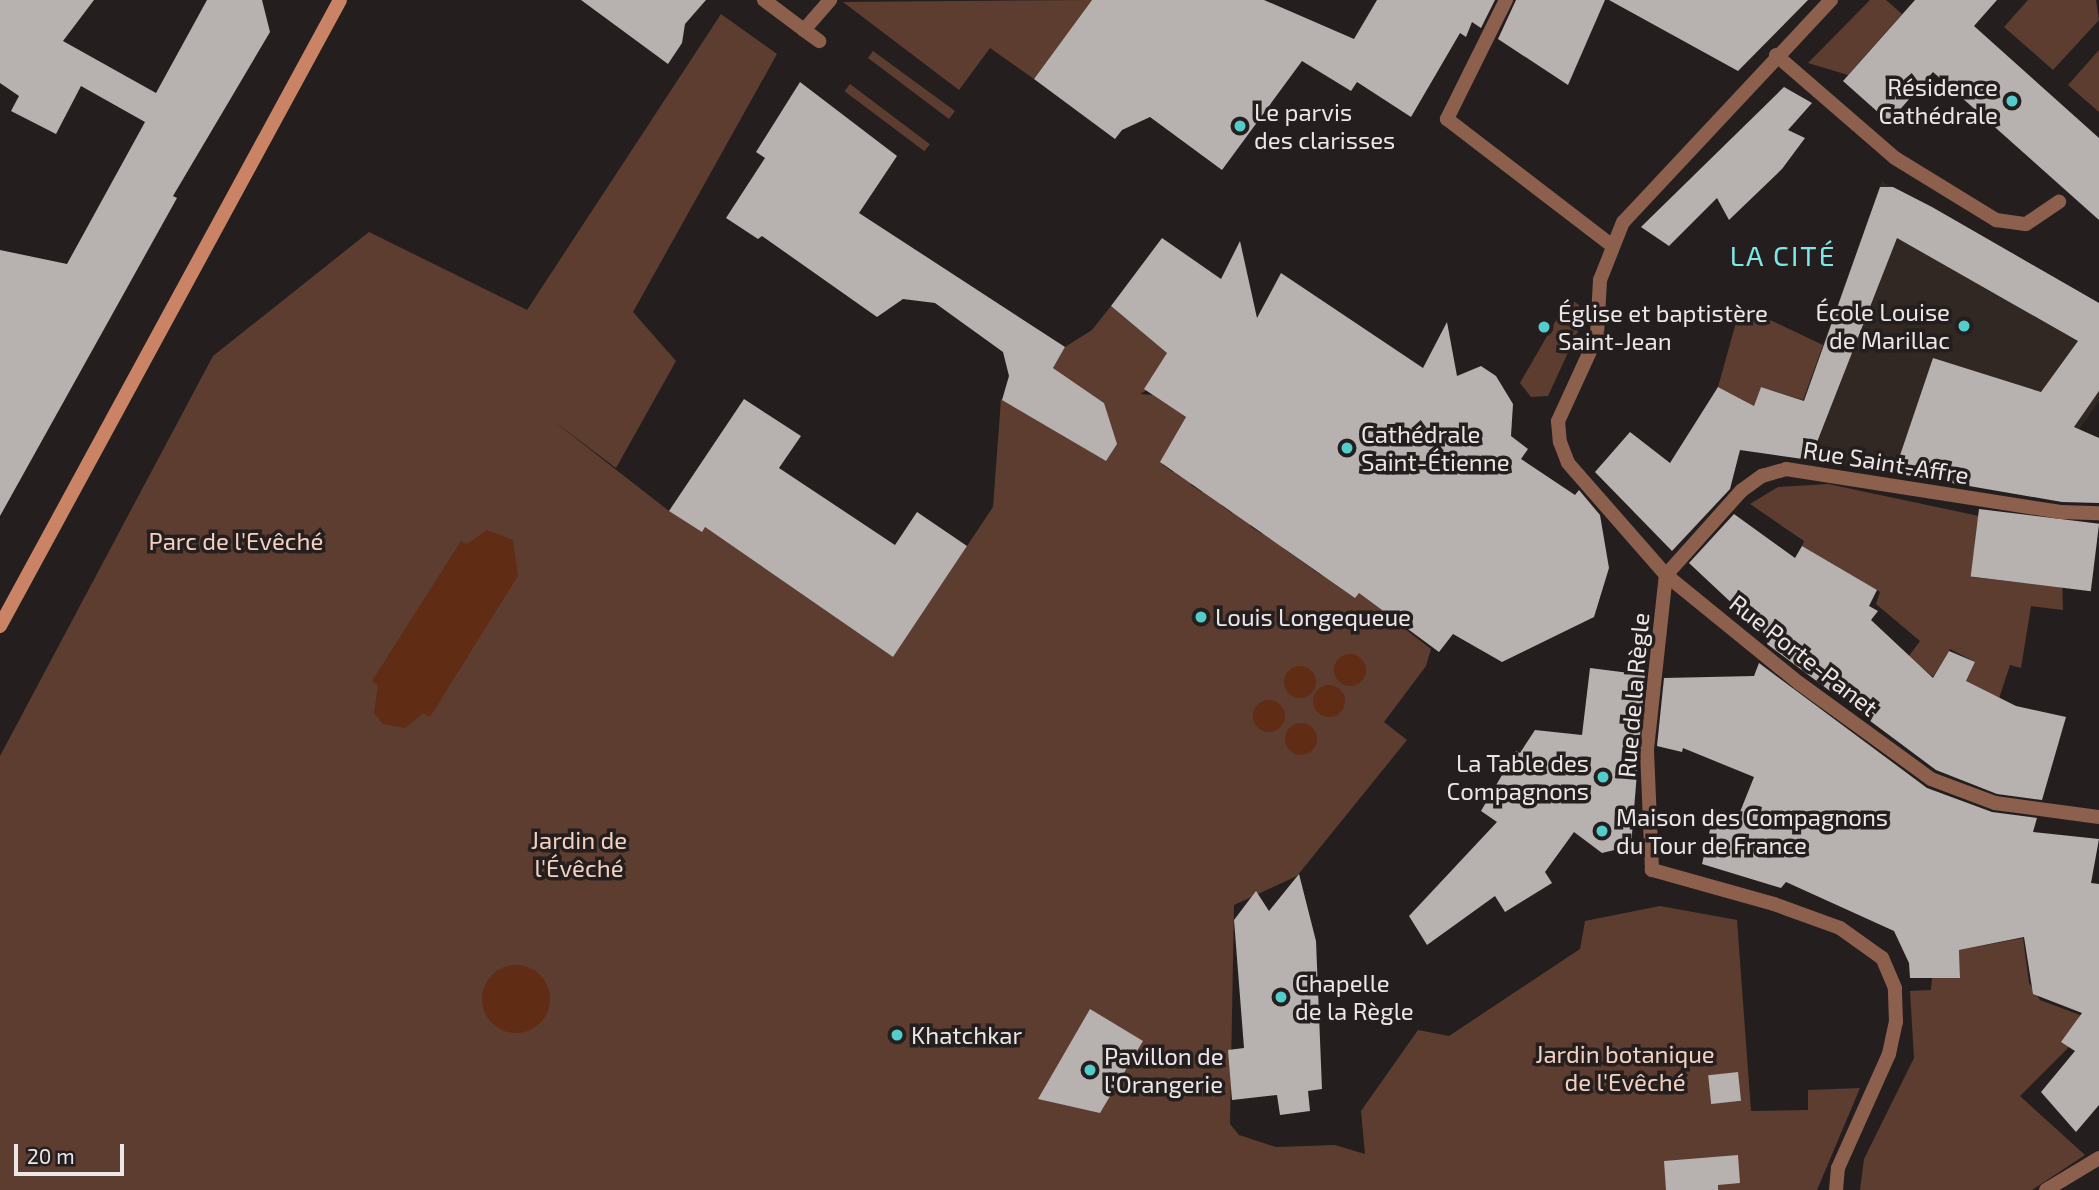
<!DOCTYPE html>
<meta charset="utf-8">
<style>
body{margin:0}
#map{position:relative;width:2099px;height:1190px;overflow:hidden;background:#241f1e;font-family:"Exo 2",sans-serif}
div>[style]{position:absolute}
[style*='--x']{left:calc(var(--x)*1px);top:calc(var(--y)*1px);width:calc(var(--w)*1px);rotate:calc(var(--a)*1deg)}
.built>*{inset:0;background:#312723}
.green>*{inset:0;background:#5d3d30;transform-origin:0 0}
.water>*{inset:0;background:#602c14}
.round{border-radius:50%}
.building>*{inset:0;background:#b7b1af;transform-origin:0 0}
.service>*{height:14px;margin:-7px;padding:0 7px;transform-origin:7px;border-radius:7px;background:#8c604d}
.pedestrian>*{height:14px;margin:-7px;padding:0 7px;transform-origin:7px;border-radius:7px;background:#8c604d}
.minor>*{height:14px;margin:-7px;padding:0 7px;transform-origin:7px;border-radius:7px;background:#8c604d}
.secondary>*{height:14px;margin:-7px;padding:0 7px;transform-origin:7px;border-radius:7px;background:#ca8465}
.dots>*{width:19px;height:19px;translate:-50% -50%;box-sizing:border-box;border:4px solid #241f1e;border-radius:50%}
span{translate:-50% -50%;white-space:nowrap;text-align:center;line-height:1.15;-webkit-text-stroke:7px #241f1e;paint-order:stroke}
.poi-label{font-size:24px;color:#ebe7e6}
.right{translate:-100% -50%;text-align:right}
.left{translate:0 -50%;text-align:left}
.street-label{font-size:24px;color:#ebe7e6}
.park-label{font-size:24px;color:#f4d0c1}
.quarter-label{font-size:28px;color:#7de9e7;letter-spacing:2px}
.scale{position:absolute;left:14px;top:1144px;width:110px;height:32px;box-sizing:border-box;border:4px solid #ebe7e6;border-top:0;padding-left:9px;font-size:21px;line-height:24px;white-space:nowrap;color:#ebe7e6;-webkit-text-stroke:5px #241f1e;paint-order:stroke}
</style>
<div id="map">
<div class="built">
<div style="clip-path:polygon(1882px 181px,2099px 303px,2099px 401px,2067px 447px,1945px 480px,1775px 455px,1803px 400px)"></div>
</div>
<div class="green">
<div style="clip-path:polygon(1092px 0,1034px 79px,990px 48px,959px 90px,843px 2px)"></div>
<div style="clip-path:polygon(1870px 0,1886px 0,1902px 14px,1848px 75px,1808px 63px)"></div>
<div style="clip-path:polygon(2028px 0,2096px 0,2099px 20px,2053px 70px,2004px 27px)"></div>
<div style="clip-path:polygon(721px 14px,777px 54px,633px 312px,676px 361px,616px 468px,551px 419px,669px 511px,705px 527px,893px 657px,993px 507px,1001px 399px,1106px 461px,1104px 403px,1053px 368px,1065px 347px,1092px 330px,1111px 306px,1167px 353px,1153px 387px,1140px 394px,1153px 395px,1186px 417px,1163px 465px,1173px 472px,1181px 463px,1199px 475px,1191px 485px,1202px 492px,1209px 482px,1222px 506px,1232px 513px,1239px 504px,1257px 516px,1250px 526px,1262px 534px,1268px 525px,1289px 539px,1283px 548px,1321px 575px,1326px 568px,1355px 597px,1360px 592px,1401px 618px,1400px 625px,1431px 649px,1426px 666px,1384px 722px,1407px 740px,1297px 876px,1234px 905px,1230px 1124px,1239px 1135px,1276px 1147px,1335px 1145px,1365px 1154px,1361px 1111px,1418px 1030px,1449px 1036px,1580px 949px,1585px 921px,1660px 906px,1737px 920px,1751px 1111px,1808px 1110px,1808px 1090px,1860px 1088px,1817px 1190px,0 1190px,0 756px,213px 356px,369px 232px,527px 310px)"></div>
<div style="clip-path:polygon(2099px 50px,2099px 112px,2068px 85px)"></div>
<div style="clip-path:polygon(873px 51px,955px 111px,949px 119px,868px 58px)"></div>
<div style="left:850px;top:84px;width:100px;height:9px;rotate:37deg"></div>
<div style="clip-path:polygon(1569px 298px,1579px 305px,1578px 331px,1548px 396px,1531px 397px,1520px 383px)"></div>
<div style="clip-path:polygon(1749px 310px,1823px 345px,1803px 400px,1761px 387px,1754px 406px,1718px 387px,1737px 319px,1745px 321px)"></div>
<div style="clip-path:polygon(1828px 484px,1979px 516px,1972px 577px,2024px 583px,2026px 571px,2062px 575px,2063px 610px,2031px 606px,2021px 668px,2010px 665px,1994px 714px,1959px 696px,1975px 662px,1950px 649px,1933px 677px,1909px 656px,1920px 641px,1876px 604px,1880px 592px,1802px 546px,1804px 541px,1750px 504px,1778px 487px)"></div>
<div style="clip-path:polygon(2023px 938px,2029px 983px,2040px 1000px,2080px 1015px,2069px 1047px,2020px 1096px,2085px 1155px,2032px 1190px,1860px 1190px,1864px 1159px,1914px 1058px,1910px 991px,1931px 990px,1932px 978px,1960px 977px,1959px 950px)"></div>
</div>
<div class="water">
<div style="clip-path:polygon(487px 530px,513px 540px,518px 576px,430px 717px,423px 713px,405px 728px,383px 724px,374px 713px,378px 685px,372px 681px,461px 541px,467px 544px)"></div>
<div class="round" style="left:1334px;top:654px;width:32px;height:32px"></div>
<div class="round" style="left:1284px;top:666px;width:32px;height:32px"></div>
<div class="round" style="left:1313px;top:685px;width:32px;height:32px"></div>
<div class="round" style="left:1253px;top:700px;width:32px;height:32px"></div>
<div class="round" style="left:1285px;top:723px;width:32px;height:32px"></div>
<div class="round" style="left:482px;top:965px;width:68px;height:68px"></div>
</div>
<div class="building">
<div style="clip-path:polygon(0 0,94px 0,63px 41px,156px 93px,207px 0,262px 0,270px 32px,173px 196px,177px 198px,0 516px,0 250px,67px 264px,145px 122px,81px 86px,56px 134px,11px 111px,19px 96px,0 83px)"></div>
<div style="clip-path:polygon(581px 0,706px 0,685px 24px,682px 43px,668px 64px)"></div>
<div style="clip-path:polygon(1092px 0,1264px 0,1354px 39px,1377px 0,1495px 0,1481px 28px,1472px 22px,1466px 37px,1460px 33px,1411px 117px,1357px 82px,1351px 91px,1302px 61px,1222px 170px,1150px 117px,1122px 130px,1115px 139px,1034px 79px)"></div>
<div style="clip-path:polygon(1516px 0,1605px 0,1568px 85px,1498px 39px)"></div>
<div style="clip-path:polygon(1609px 0,1808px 0,1738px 71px)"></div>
<div style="clip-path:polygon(1915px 0,1997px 0,1974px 26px,2099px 138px,2099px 220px,1933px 72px,1889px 122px,1843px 81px)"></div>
<div style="clip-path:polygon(800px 82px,897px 156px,859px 213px,1065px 347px,1053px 368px,1104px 403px,1117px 444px,1106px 461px,1002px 400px,1009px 376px,1003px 352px,935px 303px,903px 299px,877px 317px,762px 236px,758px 239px,726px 218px,765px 158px,756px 152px)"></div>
<div style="clip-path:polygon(1784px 87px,1812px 103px,1788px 130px,1805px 138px,1782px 169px,1729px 220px,1717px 198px,1669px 246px,1641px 227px)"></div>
<div style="clip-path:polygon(1880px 187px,1893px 187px,1932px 207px,2099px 303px,2099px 391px,2074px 427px,2099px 438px,2099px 503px,2062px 502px,1894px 473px,1933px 358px,2041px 392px,2078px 341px,1897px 238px,1810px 460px,1740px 450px,1730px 489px,1672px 551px,1595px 472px,1630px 432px,1670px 463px,1718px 387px,1754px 406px,1761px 387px,1804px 401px)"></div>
<div style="clip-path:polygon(1162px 238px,1221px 279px,1240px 241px,1257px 318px,1281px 273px,1423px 368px,1447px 322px,1457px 376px,1481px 366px,1496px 376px,1513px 404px,1511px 436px,1528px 449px,1521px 459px,1575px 495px,1579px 490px,1600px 515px,1609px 568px,1594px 617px,1502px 662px,1453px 634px,1439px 652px,1359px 593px,1355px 598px,1160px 462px,1186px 417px,1144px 389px,1167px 353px,1111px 306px)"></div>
<div style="clip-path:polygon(744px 399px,801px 436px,779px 468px,895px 545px,917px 512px,967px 546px,893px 657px,705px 527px,702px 532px,669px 511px)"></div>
<div style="left:1979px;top:509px;width:121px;height:68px;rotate:7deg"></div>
<div style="clip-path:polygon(1734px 514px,1795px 558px,1802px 546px,1877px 590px,1869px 606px,1878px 611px,1871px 620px,1933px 678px,1949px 651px,1975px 662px,1966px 681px,2016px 706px,2066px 717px,2042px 800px,1997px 794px,1936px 770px,1767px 644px,1769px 638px,1689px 563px)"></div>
<div style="clip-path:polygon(1759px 663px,1927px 788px,1992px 812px,2037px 818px,2033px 832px,2099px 839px,2091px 883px,2099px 884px,2099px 1105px,2076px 1132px,2041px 1092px,2075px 1051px,2061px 1042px,2082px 1013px,2033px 994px,2024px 937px,1959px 950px,1960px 978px,1910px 978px,1909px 963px,1894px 931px,1786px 882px,1781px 888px,1702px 864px,1711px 825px,1734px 827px,1754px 777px,1683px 748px,1682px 752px,1657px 746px,1664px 678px,1754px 676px)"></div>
<div style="clip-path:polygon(1590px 668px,1645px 675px,1631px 846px,1602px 853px,1574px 832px,1545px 872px,1552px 883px,1505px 912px,1495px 896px,1427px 945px,1409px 916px,1497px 822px,1481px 811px,1516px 751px,1520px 753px,1535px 730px,1582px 735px)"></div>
<div style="clip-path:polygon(1299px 874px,1316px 941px,1322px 1089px,1308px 1091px,1310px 1111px,1280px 1115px,1277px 1095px,1232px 1100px,1228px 1050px,1244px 1048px,1234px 920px,1256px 891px,1269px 911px)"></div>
<div style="clip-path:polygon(1090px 1009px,1143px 1041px,1100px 1113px,1038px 1099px)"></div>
<div style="left:1738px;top:1072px;width:29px;height:30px;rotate:84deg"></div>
<div style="clip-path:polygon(1738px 1155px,1740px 1183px,1718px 1185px,1718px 1190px,1666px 1190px,1664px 1161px)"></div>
</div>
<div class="service">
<div style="--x:1776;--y:55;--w:157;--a:40.9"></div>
<div style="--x:1895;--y:158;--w:119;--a:31.5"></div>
<div style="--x:1996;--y:220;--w:30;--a:8"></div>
<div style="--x:2026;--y:224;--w:40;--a:-34"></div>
</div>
<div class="pedestrian">
<div style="--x:1506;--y:0;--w:133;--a:116.4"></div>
<div style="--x:1447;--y:119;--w:207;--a:37.5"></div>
<div style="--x:804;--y:30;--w:19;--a:36"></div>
</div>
<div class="minor">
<div style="--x:764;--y:0;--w:50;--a:36.9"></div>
<div style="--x:804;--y:30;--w:40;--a:-49"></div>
<div style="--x:1831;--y:0;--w:304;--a:133.1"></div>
<div style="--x:1623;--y:222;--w:62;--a:111.6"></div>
<div style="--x:1600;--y:280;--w:56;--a:93.1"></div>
<div style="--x:1597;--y:336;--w:94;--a:114.6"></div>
<div style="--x:1558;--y:421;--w:21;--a:85"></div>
<div style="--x:1560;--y:442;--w:22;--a:69"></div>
<div style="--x:1568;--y:463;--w:149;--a:48.8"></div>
<div style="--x:1666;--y:575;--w:171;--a:39.1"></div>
<div style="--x:1799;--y:683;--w:163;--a:36"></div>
<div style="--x:1931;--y:779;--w:68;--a:20.6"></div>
<div style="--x:1995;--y:803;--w:105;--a:7.7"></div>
<div style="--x:1836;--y:1190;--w:22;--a:-85"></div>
<div style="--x:1838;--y:1168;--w:125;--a:-65.9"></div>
<div style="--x:1889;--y:1054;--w:33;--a:-78"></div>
<div style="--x:1896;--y:1022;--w:34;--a:-92"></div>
<div style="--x:1895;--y:988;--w:33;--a:-113"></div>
<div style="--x:1882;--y:958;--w:52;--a:-144.5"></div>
<div style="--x:1840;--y:928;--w:70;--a:-160"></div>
<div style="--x:1774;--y:904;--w:127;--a:-164.4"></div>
<div style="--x:1652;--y:870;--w:121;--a:-92.4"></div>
<div style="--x:1647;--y:749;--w:175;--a:-83.8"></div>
<div style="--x:1666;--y:575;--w:113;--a:-48.2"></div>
<div style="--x:1741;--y:491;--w:26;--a:-36"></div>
<div style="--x:1762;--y:476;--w:25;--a:-16"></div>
<div style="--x:1786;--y:469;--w:278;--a:8.9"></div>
<div style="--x:2061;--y:512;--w:38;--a:2"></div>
<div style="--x:2046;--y:1190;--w:62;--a:-31.1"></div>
</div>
<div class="secondary">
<div style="--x:0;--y:626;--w:712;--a:-61.49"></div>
</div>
<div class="dots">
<div style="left:2012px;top:101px;background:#53cdcb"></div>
<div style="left:1240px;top:126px;background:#53cdcb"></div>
<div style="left:1964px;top:326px;background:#53cdcb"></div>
<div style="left:1544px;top:327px;background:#53cdcb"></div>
<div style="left:1347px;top:448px;background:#53cdcb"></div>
<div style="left:1201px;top:617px;background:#53cdcb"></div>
<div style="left:1603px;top:777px;background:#53cdcb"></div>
<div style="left:1602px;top:831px;background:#53cdcb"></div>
<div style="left:1281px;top:997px;background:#53cdcb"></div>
<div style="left:897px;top:1035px;background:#53cdcb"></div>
<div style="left:1090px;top:1070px;background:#53cdcb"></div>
</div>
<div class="poi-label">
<span class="right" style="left:1998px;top:101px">Résidence<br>Cathédrale</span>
<span class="left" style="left:1254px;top:126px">Le parvis<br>des clarisses</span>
<span class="right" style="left:1950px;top:326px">École Louise<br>de Marillac</span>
<span class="left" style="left:1558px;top:327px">Église et baptistère<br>Saint-Jean</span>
<span class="left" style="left:1361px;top:448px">Cathédrale<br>Saint-Étienne</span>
<span class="left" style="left:1215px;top:617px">Louis Longequeue</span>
<span class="right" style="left:1589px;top:777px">La Table des<br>Compagnons</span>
<span class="left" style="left:1616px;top:831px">Maison des Compagnons<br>du Tour de France</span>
<span class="left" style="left:1295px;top:997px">Chapelle<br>de la Règle</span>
<span class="left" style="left:911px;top:1035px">Khatchkar</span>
<span class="left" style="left:1104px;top:1070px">Pavillon de<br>l'Orangerie</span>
</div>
<div class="street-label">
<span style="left:1886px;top:462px;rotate:9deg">Rue Saint-Affre</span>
<span style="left:1804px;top:655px;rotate:38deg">Rue Porte-Panet</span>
<span style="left:1633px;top:695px;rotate:-85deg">Rue de la Règle</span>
</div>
<div class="park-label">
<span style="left:236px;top:541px">Parc de l'Evêché</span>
<span style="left:579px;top:854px">Jardin de<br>l'Évêché</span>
<span style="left:1625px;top:1068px">Jardin botanique<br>de l'Evêché</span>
</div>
<div class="quarter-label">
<span style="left:1783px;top:255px">LA CITÉ</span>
</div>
<div class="scale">20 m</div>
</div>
